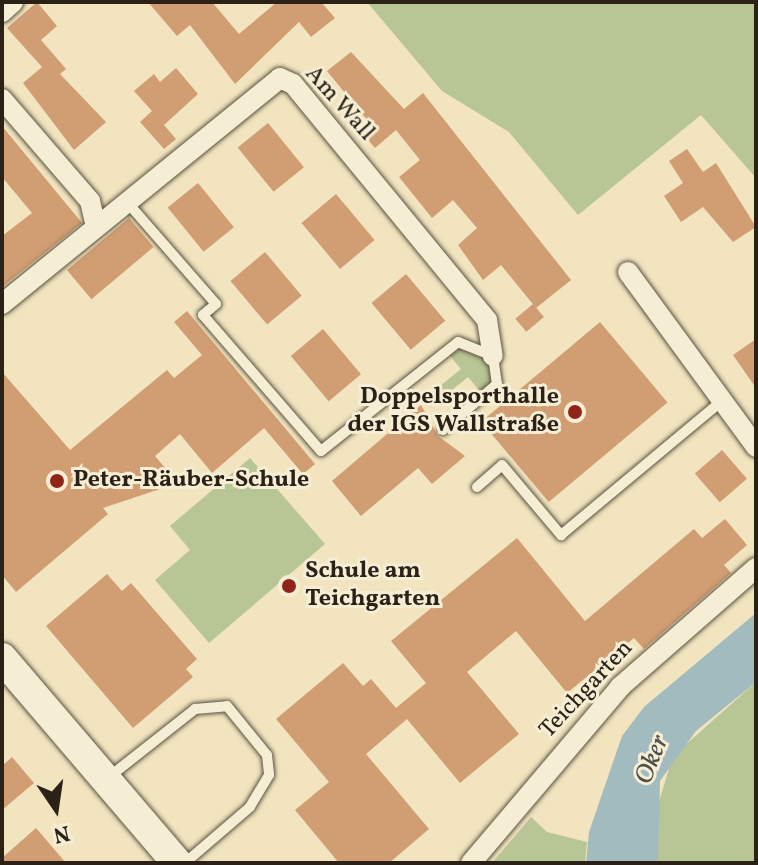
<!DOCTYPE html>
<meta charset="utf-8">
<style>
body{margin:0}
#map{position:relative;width:758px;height:865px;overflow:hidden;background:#f1e4bf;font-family:Vollkorn,serif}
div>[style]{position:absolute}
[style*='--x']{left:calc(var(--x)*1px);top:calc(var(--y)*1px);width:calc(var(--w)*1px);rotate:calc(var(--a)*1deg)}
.green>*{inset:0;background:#b8c594}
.water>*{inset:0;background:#a1bbbe}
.building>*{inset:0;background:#d19d72;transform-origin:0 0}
.roads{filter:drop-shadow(0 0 2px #5c5241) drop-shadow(0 0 2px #5c5241)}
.lane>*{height:10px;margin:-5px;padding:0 5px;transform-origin:5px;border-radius:5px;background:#f6edd5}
.street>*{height:20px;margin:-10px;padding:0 10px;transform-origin:10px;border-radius:10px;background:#f6edd5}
.secondary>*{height:30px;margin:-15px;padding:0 15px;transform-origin:15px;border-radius:15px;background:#f6edd5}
.dots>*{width:22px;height:22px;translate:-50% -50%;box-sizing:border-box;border:4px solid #f6edd5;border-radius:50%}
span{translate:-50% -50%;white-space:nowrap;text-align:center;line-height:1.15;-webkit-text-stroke:6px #f6edd5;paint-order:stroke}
.street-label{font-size:24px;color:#2b2117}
.poi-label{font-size:24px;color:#2b2117;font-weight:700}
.right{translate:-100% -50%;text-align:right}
.left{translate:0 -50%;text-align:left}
.water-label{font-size:26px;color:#4e4f49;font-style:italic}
.frame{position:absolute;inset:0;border:4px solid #2b2117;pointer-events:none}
.north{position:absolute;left:16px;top:769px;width:80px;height:80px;-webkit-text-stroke:6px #f6edd5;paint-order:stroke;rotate:167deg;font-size:22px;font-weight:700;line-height:32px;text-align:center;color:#2b2117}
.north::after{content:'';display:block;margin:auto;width:28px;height:36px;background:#2b2117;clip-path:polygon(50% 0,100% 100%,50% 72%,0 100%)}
</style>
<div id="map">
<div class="green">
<div style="clip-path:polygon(367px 2px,756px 2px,756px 178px,701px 115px,578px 215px,509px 132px,442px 91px)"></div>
<div style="clip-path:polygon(458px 342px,493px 356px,497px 384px,484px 396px,468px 377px,431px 407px,424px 399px,461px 369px,446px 351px)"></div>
<div style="clip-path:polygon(250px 458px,325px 544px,209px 643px,155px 580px,190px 550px,170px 526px)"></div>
<div style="clip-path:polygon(756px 682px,756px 863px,658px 863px,656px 811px,673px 756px)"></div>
<div style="clip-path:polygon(531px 817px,547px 832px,587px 842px,585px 863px,492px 863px)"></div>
</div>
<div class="water">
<div style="clip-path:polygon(756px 613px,756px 682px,696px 731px,660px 781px,658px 863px,586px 863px,589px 832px,622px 736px,644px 707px)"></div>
</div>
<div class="building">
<div style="clip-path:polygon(37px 2px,57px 26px,41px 40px,66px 69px,60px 74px,106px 122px,74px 150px,23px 83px,42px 67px,7px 28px)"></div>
<div style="clip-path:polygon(148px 2px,212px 2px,239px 34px,277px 2px,321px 2px,335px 18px,311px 37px,299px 22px,235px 84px,190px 25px,177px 36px)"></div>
<div style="clip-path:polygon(351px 52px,404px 109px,423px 93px,571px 280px,536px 308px,501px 265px,483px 280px,458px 245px,477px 228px,453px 200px,432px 218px,399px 177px,420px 160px,396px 130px,375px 148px,364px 135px,373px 127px,327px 71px)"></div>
<div style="clip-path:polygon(176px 68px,198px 94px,164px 125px,176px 139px,164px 149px,140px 122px,152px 111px,134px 91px,154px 74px,160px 82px)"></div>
<div style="left:268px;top:123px;width:57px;height:39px;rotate:51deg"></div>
<div style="clip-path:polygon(2px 126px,82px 223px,2px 287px,2px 236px,32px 213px,2px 177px)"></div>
<div style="clip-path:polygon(687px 149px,703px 172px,716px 163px,756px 227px,733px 242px,703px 207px,681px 222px,664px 196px,683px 183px,669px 161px)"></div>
<div style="left:198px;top:183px;width:57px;height:39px;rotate:51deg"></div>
<div style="left:336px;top:194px;width:60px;height:45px;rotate:50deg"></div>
<div style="left:129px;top:218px;width:38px;height:81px;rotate:50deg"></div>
<div style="left:265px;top:252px;width:57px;height:45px;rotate:50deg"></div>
<div style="left:406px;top:274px;width:61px;height:45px;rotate:50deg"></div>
<div style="left:533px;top:304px;width:17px;height:23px;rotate:50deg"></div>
<div style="clip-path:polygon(187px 311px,315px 464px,303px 474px,264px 428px,212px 473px,180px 434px,155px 456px,178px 483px,103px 508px,108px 514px,16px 592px,2px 575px,2px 372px,70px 450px,167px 370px,174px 378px,202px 355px,174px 322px)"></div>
<div style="left:600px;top:322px;width:105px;height:155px;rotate:50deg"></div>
<div style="left:323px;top:329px;width:59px;height:42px;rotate:50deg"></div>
<div style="clip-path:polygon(756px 339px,756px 388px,733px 355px)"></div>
<div style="clip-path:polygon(421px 405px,438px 436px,465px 456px,432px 484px,418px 468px,361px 516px,332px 481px)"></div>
<div style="left:722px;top:450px;width:38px;height:36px;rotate:49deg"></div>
<div style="clip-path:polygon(725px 519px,747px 545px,724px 565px,731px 573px,644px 649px,634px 638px,567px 693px,516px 631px,467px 672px,519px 734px,460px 783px,407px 719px,366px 754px,429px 829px,389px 863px,339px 863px,295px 810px,329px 782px,276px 719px,343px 663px,363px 686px,371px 679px,396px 708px,426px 683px,391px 641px,517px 538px,585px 621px,694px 529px,702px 538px)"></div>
<div style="clip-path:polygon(107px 574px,122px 591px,131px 583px,197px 659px,186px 669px,193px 677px,133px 728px,46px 626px)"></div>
<div style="clip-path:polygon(12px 757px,34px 783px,2px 810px,2px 766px)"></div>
<div style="clip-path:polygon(36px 828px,66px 863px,2px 863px,2px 858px)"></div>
</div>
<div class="roads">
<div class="lane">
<div style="--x:127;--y:202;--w:135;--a:48.9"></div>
<div style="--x:216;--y:304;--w:17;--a:140"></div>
<div style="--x:203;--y:315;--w:180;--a:49.1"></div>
<div style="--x:321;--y:451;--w:175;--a:-38.5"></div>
<div style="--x:458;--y:342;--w:38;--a:22"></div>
<div style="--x:493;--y:356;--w:28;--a:82"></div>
<div style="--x:497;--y:384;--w:71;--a:139.6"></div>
<div style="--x:477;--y:487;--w:33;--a:-41"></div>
<div style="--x:502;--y:465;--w:92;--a:49.9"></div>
<div style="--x:561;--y:535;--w:211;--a:-39.8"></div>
<div style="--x:109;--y:777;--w:110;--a:-38.3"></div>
<div style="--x:195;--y:709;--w:32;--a:-5"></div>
<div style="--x:227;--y:706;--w:63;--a:50.8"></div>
<div style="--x:267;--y:755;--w:20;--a:84"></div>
<div style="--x:269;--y:775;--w:37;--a:121"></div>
<div style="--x:250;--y:807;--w:86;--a:139.3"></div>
</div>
<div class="street">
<div style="--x:2;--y:12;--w:15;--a:-42"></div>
<div style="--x:2;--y:99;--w:135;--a:49.2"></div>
<div style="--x:90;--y:201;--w:27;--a:77"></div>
<div style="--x:628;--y:272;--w:217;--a:53.8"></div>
<div style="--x:2;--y:304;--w:358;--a:-39.1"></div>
<div style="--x:280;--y:78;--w:14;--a:25"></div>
<div style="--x:293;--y:84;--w:306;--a:50.6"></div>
<div style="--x:487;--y:320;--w:36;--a:81"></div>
<div style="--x:471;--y:863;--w:231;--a:-49.7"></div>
<div style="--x:620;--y:687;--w:181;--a:-41.2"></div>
</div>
<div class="secondary">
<div style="--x:2;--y:658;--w:270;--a:49.5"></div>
</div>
</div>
<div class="dots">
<div style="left:575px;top:412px;background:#8f2418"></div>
<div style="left:57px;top:481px;background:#8f2418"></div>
<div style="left:289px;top:586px;background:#8f2418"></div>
</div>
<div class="street-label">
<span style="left:339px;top:104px;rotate:48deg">Am Wall</span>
<span style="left:587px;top:690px;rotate:-47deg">Teichgarten</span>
</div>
<div class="poi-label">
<span class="right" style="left:559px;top:412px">Doppelsporthalle<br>der IGS Wallstraße</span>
<span class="left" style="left:73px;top:481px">Peter-Räuber-Schule</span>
<span class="left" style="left:305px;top:586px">Schule am<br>Teichgarten</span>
</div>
<div class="water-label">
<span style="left:653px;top:760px;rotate:-68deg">Oker</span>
</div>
<div class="frame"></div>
<div class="north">N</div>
</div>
